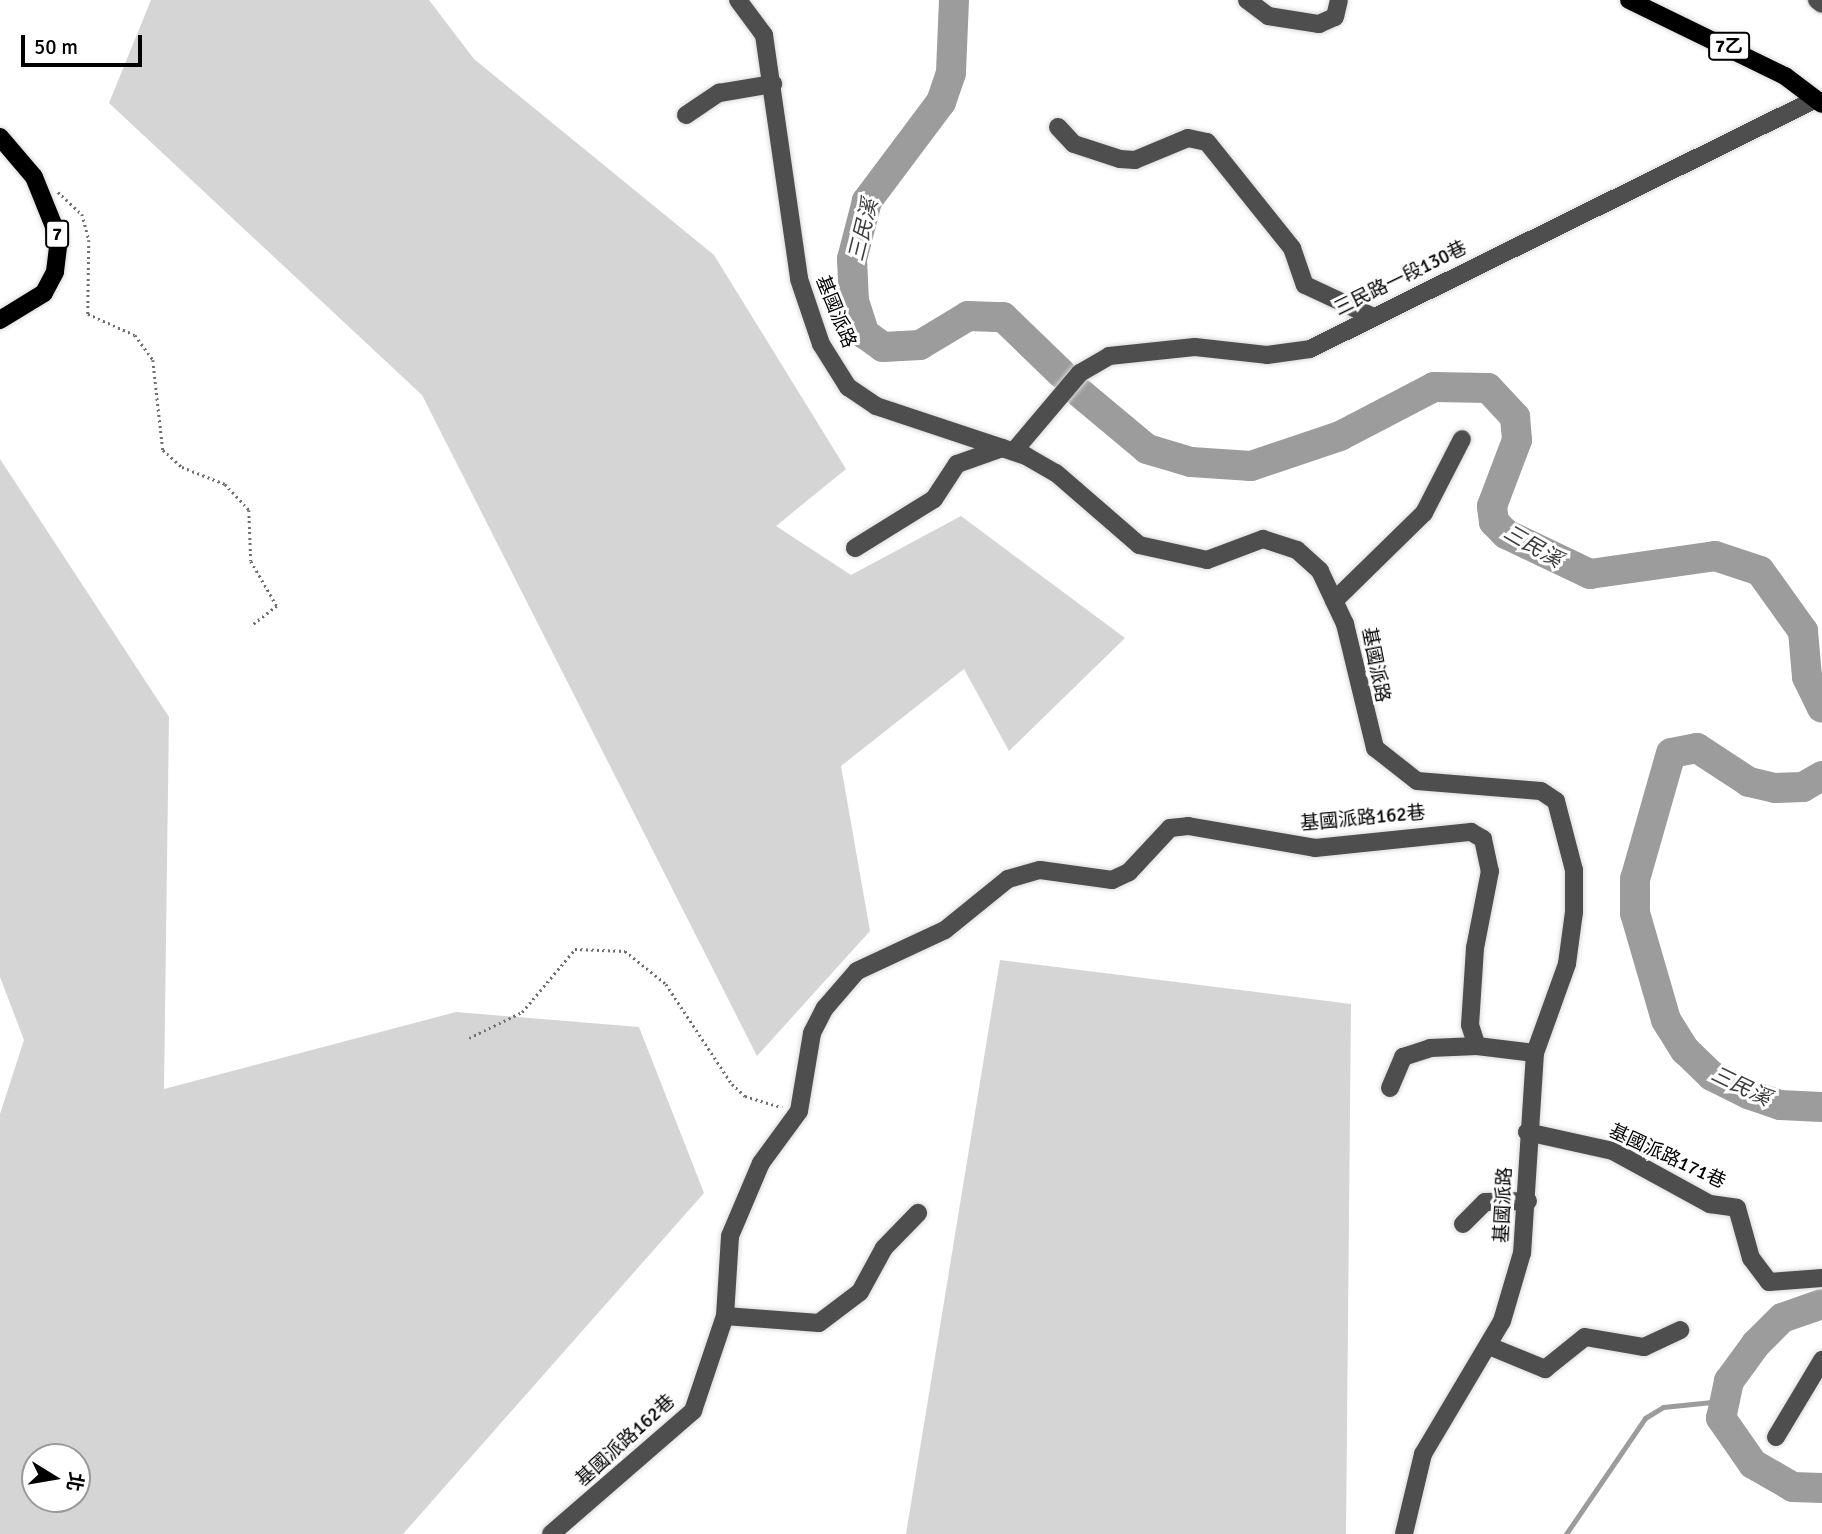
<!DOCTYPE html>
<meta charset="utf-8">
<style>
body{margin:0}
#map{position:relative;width:1822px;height:1534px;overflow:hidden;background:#fff;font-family:Signika,"Noto Sans TC",sans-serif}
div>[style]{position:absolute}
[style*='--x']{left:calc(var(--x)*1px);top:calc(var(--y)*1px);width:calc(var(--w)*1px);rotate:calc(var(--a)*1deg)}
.green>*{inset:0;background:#d5d5d5}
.stream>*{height:5px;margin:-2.5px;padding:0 2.5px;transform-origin:2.5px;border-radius:2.5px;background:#9c9c9c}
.river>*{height:30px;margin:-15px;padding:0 15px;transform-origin:15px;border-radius:15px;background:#9c9c9c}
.path>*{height:2.5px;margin-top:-1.25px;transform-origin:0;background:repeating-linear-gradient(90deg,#707070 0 2px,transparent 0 5.5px)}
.roads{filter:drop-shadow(0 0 2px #dbdbdb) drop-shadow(0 0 2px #dbdbdb)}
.minor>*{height:18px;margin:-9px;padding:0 9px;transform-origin:9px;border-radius:9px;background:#4e4e4e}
.major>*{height:18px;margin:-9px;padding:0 9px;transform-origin:9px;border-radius:9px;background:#000}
span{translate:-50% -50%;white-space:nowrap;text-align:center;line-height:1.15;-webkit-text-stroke:6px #fff;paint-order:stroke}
.shield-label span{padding:2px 5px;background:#fff;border:2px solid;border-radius:5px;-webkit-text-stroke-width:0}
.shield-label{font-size:18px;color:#000;font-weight:700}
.street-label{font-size:19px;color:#000}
.water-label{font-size:21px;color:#3d3d3d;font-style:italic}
.north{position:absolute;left:21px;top:1443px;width:70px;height:70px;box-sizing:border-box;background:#fff;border:2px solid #999;border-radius:50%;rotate:101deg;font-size:19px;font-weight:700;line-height:28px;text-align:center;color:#000}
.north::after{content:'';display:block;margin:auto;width:24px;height:32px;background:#000;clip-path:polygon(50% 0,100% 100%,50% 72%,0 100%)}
.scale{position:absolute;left:21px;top:35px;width:121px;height:32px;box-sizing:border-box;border:4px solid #000;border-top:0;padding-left:9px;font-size:21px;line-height:24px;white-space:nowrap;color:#000;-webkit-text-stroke:5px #fff;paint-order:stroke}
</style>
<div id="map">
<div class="green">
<div style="clip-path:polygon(151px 0,429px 0,474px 59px,714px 255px,846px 469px,776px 526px,851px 575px,961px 516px,1125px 638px,1009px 751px,964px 669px,841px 766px,870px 931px,757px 1056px,422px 395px,109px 103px)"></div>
<div style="clip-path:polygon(evenodd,0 459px,169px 717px,164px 1089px,456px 1012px,639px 1027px,704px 1193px,403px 1534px,0 1534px,0 1114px,24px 1040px,0 977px,0 459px,35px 1457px,77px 1457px,77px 1499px,35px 1499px,35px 1457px)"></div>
<div style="clip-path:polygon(1000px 960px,1351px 1004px,1346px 1534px,906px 1534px)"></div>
</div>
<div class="stream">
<div style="--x:1566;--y:1534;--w:140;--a:-55.7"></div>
<div style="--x:1645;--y:1418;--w:21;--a:-31"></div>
<div style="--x:1663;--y:1407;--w:59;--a:-5.8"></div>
</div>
<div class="river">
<div style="--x:954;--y:0;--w:73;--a:92.4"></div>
<div style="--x:951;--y:73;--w:31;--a:109"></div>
<div style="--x:941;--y:102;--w:124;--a:126.8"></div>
<div style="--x:867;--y:201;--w:60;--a:104.5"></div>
<div style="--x:852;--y:259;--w:42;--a:87.3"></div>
<div style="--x:854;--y:301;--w:35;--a:72"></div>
<div style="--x:865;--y:334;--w:22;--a:36"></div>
<div style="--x:883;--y:347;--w:37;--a:-3"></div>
<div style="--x:920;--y:345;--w:56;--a:-31.1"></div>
<div style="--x:968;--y:316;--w:35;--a:2"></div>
<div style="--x:1003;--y:317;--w:82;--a:44"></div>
<div style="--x:1080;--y:393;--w:87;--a:39.9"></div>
<div style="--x:1147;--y:449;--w:46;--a:16.5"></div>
<div style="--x:1191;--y:462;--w:60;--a:3.8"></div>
<div style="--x:1251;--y:466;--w:94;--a:-18.6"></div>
<div style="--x:1340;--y:436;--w:106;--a:-27.5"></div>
<div style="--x:1434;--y:387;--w:54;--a:1.1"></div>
<div style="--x:1488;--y:388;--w:40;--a:47"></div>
<div style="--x:1515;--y:417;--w:23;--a:85"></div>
<div style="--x:1517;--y:440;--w:71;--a:110.7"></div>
<div style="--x:1492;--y:506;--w:16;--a:83"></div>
<div style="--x:1494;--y:522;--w:17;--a:45"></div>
<div style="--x:1506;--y:534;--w:93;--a:25.5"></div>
<div style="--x:1590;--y:574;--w:126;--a:-8.2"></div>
<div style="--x:1715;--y:556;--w:47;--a:18.4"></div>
<div style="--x:1760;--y:571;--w:74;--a:54.4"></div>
<div style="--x:1803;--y:631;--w:46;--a:85"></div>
<div style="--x:1807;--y:677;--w:34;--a:64"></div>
<div style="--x:1822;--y:776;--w:22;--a:150"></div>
<div style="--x:1803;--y:787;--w:28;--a:178"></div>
<div style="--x:1775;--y:788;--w:27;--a:-167"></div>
<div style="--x:1749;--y:782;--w:62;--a:-146.8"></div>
<div style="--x:1697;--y:748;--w:26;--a:169"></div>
<div style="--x:1671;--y:753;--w:131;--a:105.9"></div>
<div style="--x:1635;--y:879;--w:34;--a:90"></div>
<div style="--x:1635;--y:913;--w:111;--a:73.8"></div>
<div style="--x:1666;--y:1020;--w:36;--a:58"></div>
<div style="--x:1685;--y:1050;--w:37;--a:44"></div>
<div style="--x:1712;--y:1076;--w:40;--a:26.6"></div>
<div style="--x:1748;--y:1094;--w:34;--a:19"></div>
<div style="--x:1780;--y:1105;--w:42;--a:2.7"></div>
<div style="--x:1822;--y:1304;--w:42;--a:160.7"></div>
<div style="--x:1782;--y:1318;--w:37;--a:135"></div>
<div style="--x:1756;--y:1344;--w:46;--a:126.1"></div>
<div style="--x:1729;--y:1381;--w:38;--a:102"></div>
<div style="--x:1721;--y:1418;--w:56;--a:55.2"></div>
<div style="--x:1753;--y:1464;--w:46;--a:29.9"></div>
<div style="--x:1793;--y:1487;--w:29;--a:2"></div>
</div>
<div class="path">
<div style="--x:58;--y:192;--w:33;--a:43"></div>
<div style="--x:82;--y:214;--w:27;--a:75"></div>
<div style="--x:89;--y:240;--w:74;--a:90.8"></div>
<div style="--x:88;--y:314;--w:51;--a:24.1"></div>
<div style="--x:135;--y:335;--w:31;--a:54"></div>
<div style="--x:153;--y:360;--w:91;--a:83.7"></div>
<div style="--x:163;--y:450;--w:25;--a:42"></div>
<div style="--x:182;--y:467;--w:46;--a:21.6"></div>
<div style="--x:225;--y:484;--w:35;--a:47"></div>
<div style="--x:249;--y:510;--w:51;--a:87.8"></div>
<div style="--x:251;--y:561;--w:52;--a:60"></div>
<div style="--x:277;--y:606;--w:33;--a:142"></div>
<div style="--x:469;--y:1038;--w:59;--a:-26.1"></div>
<div style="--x:522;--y:1012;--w:82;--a:-49.9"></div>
<div style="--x:575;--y:949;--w:50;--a:2.3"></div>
<div style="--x:625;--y:951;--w:53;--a:38.8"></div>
<div style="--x:666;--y:984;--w:120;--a:56.6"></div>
<div style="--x:732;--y:1084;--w:18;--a:43"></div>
<div style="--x:745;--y:1096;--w:39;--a:17"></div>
</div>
<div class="roads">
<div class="minor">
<div style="--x:738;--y:0;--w:44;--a:53.4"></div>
<div style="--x:764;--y:35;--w:246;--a:81.8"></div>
<div style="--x:799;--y:279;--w:69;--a:71.3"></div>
<div style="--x:821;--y:344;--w:51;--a:57.9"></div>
<div style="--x:848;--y:387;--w:34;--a:34"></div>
<div style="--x:876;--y:406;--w:158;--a:18.4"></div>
<div style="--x:1026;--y:456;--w:34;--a:30"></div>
<div style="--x:1056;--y:473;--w:110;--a:40.9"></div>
<div style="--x:1139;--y:545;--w:70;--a:12.4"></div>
<div style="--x:1207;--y:560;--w:60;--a:-20.6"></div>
<div style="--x:1263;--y:539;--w:36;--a:18"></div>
<div style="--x:1297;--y:550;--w:31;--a:42"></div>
<div style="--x:1320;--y:571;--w:59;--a:64.7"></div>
<div style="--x:1345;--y:624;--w:128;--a:76.4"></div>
<div style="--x:1375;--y:748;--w:53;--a:38.2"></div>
<div style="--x:1417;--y:781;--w:124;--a:4.6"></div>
<div style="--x:1541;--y:791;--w:18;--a:34"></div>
<div style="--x:1556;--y:801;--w:71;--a:75.4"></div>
<div style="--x:1574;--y:870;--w:42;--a:90"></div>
<div style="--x:1574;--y:912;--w:52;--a:97.7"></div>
<div style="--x:1567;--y:964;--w:95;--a:109.8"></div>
<div style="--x:1535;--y:1053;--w:200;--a:93.7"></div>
<div style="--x:1522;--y:1253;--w:71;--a:106.4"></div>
<div style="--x:1502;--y:1321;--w:155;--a:120.7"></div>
<div style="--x:1423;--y:1454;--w:82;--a:103.4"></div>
<div style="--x:1247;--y:0;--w:26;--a:37"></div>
<div style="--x:1268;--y:16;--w:52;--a:8.9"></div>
<div style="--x:1319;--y:24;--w:17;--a:-24"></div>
<div style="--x:1335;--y:17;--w:17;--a:-77"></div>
<div style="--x:1817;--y:0;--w:6;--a:39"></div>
<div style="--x:686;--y:115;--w:40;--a:-34"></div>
<div style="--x:719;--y:93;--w:55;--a:-9.5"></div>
<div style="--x:1058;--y:127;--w:23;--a:47"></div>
<div style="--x:1074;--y:144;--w:48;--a:18.1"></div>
<div style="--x:1120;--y:159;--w:15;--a:4"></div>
<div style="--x:1135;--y:160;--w:57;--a:-22.5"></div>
<div style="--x:1188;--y:138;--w:19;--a:12"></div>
<div style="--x:1207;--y:142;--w:136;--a:51.3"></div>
<div style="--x:1292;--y:248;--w:39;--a:71"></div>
<div style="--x:1305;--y:285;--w:71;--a:25.1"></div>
<div style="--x:1014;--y:451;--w:102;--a:-49.8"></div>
<div style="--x:1080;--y:373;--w:34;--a:-30"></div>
<div style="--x:1109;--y:356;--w:86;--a:-6"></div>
<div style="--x:1195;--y:347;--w:72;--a:6.3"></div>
<div style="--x:1267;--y:355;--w:43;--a:-7.9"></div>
<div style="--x:1310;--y:349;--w:564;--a:-26.29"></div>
<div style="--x:855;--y:548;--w:93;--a:-31.8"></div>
<div style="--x:934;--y:499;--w:42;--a:-56.7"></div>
<div style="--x:957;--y:464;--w:48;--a:-19.6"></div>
<div style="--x:1334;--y:601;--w:126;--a:-44.4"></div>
<div style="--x:1424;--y:513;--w:83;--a:-62.8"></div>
<div style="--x:1390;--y:1088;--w:34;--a:-67"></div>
<div style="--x:1403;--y:1057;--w:28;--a:-18"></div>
<div style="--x:1430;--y:1048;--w:47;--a:-2.4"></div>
<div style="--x:1527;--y:1132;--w:88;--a:12.5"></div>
<div style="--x:1613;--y:1151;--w:111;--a:28.7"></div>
<div style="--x:1710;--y:1204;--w:27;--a:8"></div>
<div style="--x:1737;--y:1208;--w:52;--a:74.4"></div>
<div style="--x:1751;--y:1258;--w:30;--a:53"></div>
<div style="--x:1769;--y:1282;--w:53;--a:-4.3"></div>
<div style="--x:1463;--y:1224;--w:31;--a:-45"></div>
<div style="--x:1485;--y:1202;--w:43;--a:-1.3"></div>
<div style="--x:725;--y:1316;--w:94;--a:4.3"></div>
<div style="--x:819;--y:1323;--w:51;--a:-37.1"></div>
<div style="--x:860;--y:1292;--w:50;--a:-61.4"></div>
<div style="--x:884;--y:1248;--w:49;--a:-45.8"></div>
<div style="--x:1489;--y:1346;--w:61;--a:22.3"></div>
<div style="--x:1545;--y:1369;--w:51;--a:-38.7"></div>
<div style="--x:1585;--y:1337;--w:60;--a:9.6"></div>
<div style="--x:1644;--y:1347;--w:40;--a:-25"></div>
<div style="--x:1776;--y:1437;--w:90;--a:-59.1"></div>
<div style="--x:551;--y:1534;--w:188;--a:-40.9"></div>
<div style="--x:693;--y:1411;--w:100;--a:-71.4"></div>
<div style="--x:725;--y:1316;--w:80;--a:-86.4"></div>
<div style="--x:730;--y:1236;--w:79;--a:-67"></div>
<div style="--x:761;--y:1163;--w:64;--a:-53.8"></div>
<div style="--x:799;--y:1111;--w:79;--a:-80.5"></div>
<div style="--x:812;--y:1033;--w:28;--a:-63"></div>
<div style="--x:825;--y:1008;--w:49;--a:-49.1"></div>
<div style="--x:857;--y:971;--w:97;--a:-25"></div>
<div style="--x:945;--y:930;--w:81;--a:-39"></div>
<div style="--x:1008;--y:879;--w:33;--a:-16"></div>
<div style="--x:1040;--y:870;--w:73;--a:7.9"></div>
<div style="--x:1112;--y:880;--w:19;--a:-25"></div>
<div style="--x:1129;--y:872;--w:60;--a:-47"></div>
<div style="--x:1170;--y:828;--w:18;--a:-6"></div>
<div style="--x:1188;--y:826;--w:129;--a:9.8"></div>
<div style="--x:1315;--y:848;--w:157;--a:-5.9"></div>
<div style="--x:1471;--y:832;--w:14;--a:30"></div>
<div style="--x:1483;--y:839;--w:33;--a:78"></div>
<div style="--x:1490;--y:871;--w:78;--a:101"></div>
<div style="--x:1475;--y:948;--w:77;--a:93.7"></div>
<div style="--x:1470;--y:1025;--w:22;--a:72"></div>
<div style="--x:1477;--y:1046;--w:58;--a:6.9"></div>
</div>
<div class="major">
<div style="--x:1629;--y:0;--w:174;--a:26"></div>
<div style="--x:1785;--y:76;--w:46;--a:37.1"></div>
<div style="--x:0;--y:137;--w:52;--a:49.6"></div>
<div style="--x:34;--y:177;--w:67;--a:68"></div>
<div style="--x:59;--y:239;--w:33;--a:97"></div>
<div style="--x:55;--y:272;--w:24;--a:118"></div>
<div style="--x:44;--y:293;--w:52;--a:148.5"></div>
</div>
</div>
<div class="shield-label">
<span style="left:1729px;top:46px">7乙</span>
<span style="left:57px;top:234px">7</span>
</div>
<div class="street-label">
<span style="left:1401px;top:279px;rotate:-26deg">三民路一段130巷</span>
<span style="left:835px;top:312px;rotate:68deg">基國派路</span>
<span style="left:1375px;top:665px;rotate:79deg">基國派路</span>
<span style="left:1363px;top:819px;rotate:-5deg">基國派路162巷</span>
<span style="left:1667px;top:1157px;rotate:25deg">基國派路171巷</span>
<span style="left:1504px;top:1205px;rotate:-87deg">基國派路</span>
<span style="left:626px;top:1441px;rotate:-42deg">基國派路162巷</span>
</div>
<div class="water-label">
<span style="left:863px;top:230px;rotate:-76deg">三民溪</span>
<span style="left:1533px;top:546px;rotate:30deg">三民溪</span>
<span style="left:1741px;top:1086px;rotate:26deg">三民溪</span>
</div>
<div class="north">北</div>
<div class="scale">50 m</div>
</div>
